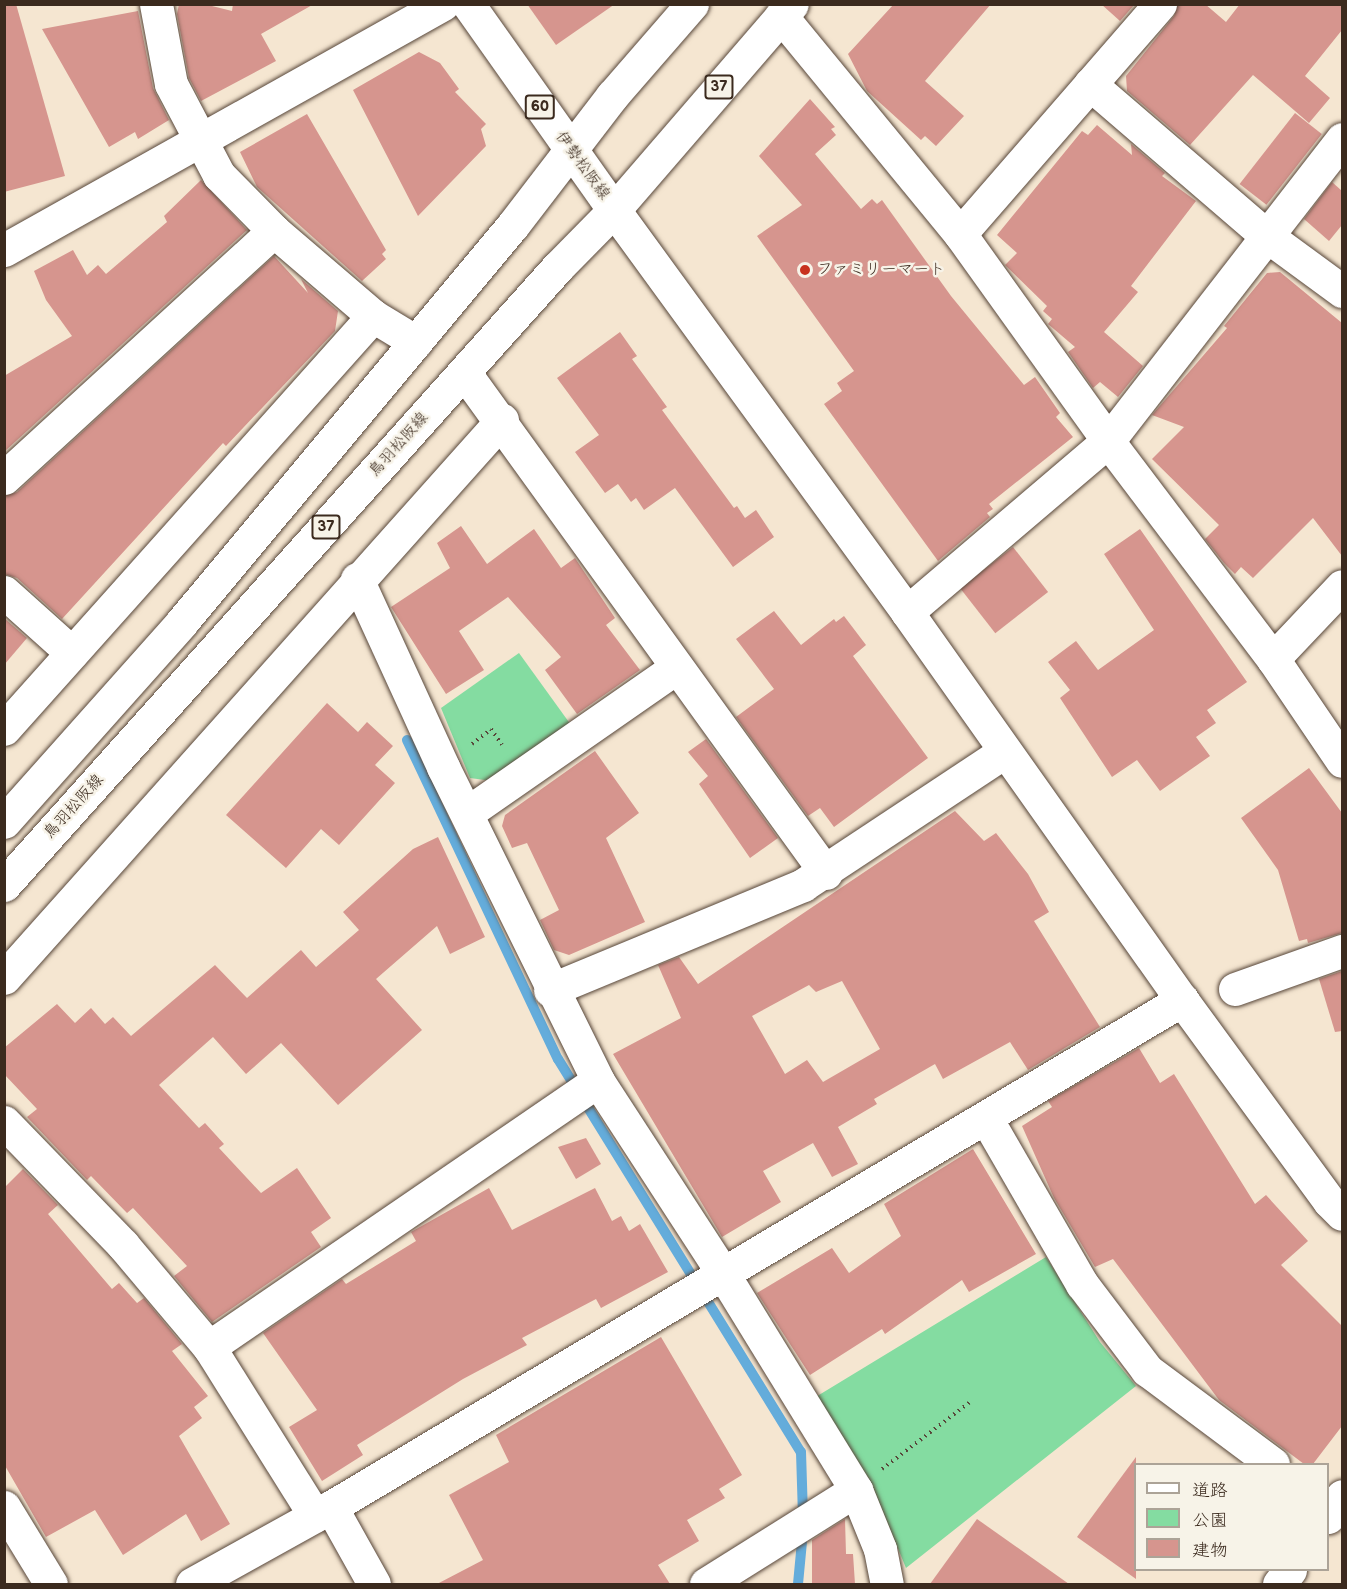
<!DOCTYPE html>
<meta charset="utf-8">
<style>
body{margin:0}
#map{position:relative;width:1347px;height:1589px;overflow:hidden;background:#f5e6d1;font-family:"Balsamiq Sans","Klee One",sans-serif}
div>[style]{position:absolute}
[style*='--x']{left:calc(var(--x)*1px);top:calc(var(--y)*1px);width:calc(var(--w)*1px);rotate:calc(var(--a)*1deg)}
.green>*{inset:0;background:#84dca1}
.stream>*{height:10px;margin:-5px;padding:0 5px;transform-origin:5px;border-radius:5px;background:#64acdb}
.building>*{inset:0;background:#d6958e;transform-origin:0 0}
.path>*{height:4px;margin-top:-2px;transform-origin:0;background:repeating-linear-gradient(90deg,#574639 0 1.5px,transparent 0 6px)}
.roads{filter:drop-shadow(0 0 2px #574639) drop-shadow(0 0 2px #574639)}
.minor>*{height:33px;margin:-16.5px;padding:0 16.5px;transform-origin:16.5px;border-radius:16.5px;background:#fff}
.major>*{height:33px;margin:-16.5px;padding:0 16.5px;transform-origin:16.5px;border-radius:16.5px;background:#fff}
.dots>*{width:16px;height:16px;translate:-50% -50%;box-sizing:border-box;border:3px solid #f7f3e8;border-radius:50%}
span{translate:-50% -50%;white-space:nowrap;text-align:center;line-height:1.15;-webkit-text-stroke:5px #f7f3e8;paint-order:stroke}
.shield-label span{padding:2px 4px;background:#f7f3e8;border:2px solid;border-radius:4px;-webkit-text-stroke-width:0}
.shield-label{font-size:15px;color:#3b2a1e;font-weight:700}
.street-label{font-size:16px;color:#3b2a1e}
.poi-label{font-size:16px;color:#3b2a1e}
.left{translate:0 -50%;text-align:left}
.frame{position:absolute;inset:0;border:6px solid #3b2a1e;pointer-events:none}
.legend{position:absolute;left:1134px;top:1463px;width:195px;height:108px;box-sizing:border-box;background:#f7f3e8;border:2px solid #aca397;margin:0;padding:8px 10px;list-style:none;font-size:18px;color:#3b2a1e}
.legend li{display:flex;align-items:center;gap:12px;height:30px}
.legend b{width:30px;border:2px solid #aca397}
</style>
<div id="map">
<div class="green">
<div style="clip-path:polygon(519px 653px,571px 725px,492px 781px,470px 778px,441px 708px)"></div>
<div style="clip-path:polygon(1046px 1257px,1100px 1342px,1136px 1386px,906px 1568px,872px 1485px,814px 1398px)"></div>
</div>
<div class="stream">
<div style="--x:407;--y:740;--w:353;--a:64.7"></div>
<div style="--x:558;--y:1059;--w:462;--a:58.3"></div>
<div style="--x:801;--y:1452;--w:63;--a:88.2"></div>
<div style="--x:798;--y:1584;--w:53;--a:-84.6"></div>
</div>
<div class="building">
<div style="clip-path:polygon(4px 4px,16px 4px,65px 176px,4px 192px)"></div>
<div style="clip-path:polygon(179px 4px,204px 4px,232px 11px,233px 4px,314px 4px,261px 34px,276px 61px,201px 101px,189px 78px,177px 14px)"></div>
<div style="clip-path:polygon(527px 4px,615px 4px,556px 45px)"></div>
<div style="clip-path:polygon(894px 4px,991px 4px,925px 81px,964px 116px,936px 146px,925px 136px,921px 140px,867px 91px,848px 54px)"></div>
<div style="clip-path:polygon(1101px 4px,1135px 4px,1120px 21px)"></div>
<div style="clip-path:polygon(1178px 4px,1205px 4px,1226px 22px,1240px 4px,1342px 4px,1342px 30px,1305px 76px,1330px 98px,1309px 123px,1253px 75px,1190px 145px,1127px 91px,1126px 76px,1174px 16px)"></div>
<div style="clip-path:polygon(138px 11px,153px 88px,169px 120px,138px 139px,135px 132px,109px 147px,42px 29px)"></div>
<div style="clip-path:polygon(419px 52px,440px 63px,459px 89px,455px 92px,486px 124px,481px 129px,486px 146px,418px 216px,353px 90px)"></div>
<div style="clip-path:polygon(810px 99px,835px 127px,831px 129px,836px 135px,815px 154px,861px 209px,872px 199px,877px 204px,882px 200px,951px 296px,1024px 385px,1035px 377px,1060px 413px,1056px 417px,1073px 437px,989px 504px,993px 509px,987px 513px,990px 517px,938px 561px,824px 404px,842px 391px,837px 383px,854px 371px,757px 236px,802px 205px,759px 156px)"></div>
<div style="left:1295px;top:113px;width:34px;height:90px;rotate:38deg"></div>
<div style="clip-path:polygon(307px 114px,386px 250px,382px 254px,386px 259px,362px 281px,257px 187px,240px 152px)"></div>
<div style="clip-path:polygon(1097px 125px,1132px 155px,1131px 144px,1165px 173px,1162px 176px,1196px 201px,1131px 286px,1138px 292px,1104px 332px,1143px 366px,1118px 397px,1100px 382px,1093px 388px,1068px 352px,1075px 347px,1048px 324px,1052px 319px,1043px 311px,1047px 306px,1005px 265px,1017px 253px,997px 235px,1082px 131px,1088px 135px)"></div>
<div style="clip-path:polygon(201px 180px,247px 230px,4px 452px,4px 376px,72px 336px,46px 300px,34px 271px,73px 250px,87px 275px,98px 265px,106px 274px,167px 222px,164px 216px)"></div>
<div style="clip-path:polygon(1332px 182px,1342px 191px,1342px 225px,1329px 241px,1304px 219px)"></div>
<div style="clip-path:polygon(274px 256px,308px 293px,301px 279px,338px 311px,335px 331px,226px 446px,223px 443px,62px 619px,17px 578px,4px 574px,4px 496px,17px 492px)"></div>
<div style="clip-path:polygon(1280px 272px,1342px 323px,1342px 556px,1313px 518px,1253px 578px,1241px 567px,1235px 574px,1224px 563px,1205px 539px,1219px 525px,1152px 459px,1184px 427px,1152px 415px,1227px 328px,1224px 326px,1267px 273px)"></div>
<div style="clip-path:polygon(620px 332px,637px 356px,632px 359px,667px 407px,662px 410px,734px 508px,737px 506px,745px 518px,756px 510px,774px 537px,733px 567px,675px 488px,644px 510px,636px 498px,631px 502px,618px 484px,605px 493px,575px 452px,599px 435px,557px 378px)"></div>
<div style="clip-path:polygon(461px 526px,487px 564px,534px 529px,561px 568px,575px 558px,615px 618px,606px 625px,640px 670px,577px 714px,545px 670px,561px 657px,508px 597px,459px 631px,484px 670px,446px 694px,391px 607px,450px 568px,437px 543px)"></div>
<div style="clip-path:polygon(1140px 529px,1247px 682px,1207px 710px,1216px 723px,1196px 737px,1210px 756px,1160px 791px,1137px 760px,1112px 777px,1060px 698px,1070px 690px,1048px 662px,1076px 641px,1098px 670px,1154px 630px,1104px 554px)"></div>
<div style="left:1013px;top:547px;width:57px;height:67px;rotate:52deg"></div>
<div style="clip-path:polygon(774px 611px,801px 645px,834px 619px,836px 622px,844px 616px,866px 645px,853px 656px,928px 758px,834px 827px,820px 808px,808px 816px,736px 717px,774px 689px,736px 639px)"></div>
<div style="clip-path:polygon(4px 618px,27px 638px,4px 665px)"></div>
<div style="clip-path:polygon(327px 703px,358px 732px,367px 722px,393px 746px,375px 765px,395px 783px,339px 845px,321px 829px,286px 868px,226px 815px)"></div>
<div style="clip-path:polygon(706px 739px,778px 838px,750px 858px,699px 784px,708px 776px,688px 752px)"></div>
<div style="clip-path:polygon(595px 751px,639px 813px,606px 838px,645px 922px,569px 955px,554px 950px,540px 920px,559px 910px,527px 843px,512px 848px,502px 826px,505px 815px)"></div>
<div style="clip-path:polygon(1309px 768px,1342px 813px,1342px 933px,1308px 943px,1307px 939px,1299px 941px,1278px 870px,1241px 818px)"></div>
<div style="clip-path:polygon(evenodd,955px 811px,984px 841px,996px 833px,1028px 874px,1049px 912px,1034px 921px,1100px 1027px,1028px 1070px,1010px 1042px,943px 1079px,935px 1064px,874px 1099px,877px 1104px,838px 1127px,858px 1164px,832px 1177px,813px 1143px,763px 1171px,781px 1202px,722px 1237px,613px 1054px,681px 1018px,658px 965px,679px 957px,698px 984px,955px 811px,842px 981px,880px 1049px,823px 1082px,807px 1060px,785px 1074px,752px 1016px,809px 985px,816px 992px,842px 981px)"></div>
<div style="clip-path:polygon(438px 837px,485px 937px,450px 954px,437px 926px,376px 979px,422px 1030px,338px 1105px,281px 1043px,246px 1074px,213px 1037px,159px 1085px,199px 1128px,205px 1123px,224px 1144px,219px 1148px,261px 1193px,297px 1168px,331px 1218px,311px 1232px,321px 1247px,212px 1322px,174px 1276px,187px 1266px,133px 1208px,127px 1213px,91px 1176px,87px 1180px,27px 1117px,37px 1109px,4px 1074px,4px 1048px,57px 1004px,75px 1023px,91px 1008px,105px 1024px,113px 1017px,131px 1036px,215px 965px,247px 998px,301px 950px,316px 967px,359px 930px,343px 912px,413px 849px)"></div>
<div style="clip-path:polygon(1342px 971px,1342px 1031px,1335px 1032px,1319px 979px)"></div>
<div style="clip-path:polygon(1139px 1048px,1160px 1083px,1174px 1074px,1255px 1204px,1266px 1195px,1308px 1241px,1281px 1265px,1342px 1326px,1342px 1426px,1313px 1464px,1304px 1464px,1219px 1400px,1113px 1259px,1095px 1267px,1054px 1198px,1022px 1126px,1052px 1107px,1048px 1101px)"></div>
<div style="clip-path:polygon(586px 1138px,601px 1164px,576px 1179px,558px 1147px)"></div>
<div style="clip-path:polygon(973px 1149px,1036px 1254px,969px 1292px,962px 1280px,885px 1334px,882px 1329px,810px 1375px,757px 1293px,832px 1248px,849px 1273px,901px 1236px,884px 1204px)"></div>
<div style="clip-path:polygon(23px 1169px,58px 1205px,48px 1214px,112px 1289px,119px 1283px,137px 1303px,144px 1298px,182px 1344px,172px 1351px,208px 1396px,194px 1407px,202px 1418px,179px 1436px,230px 1524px,201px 1541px,186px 1514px,123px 1555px,95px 1510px,46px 1537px,4px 1464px,4px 1188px)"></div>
<div style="clip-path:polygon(489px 1188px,512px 1230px,595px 1188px,612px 1221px,621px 1216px,629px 1231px,640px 1224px,668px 1272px,601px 1308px,596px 1299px,522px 1338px,527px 1345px,463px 1379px,357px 1445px,363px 1455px,322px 1481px,289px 1427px,317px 1410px,263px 1333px,342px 1279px,346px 1284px,416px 1241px,411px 1232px)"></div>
<div style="clip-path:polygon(661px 1337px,742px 1475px,719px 1489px,725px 1498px,687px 1520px,699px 1541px,658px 1565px,670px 1584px,437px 1584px,483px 1560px,449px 1495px,509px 1462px,496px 1435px)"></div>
<div style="clip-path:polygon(1136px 1457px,1136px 1579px,1077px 1537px)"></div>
<div style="clip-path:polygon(845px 1519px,846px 1554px,853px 1554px,855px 1584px,812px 1584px,812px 1540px)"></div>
<div style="clip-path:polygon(977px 1519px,1069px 1584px,930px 1584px)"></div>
</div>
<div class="path">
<div style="--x:472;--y:744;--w:24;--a:-38"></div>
<div style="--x:491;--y:729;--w:19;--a:55"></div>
<div style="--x:882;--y:1469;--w:111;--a:-37.3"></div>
</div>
<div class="roads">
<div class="minor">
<div style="--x:156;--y:4;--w:81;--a:79.4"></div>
<div style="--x:171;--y:84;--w:103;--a:62.2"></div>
<div style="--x:219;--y:175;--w:78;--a:45.5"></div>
<div style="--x:274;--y:231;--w:130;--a:40.6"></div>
<div style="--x:781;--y:16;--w:282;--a:50.6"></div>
<div style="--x:960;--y:234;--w:254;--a:54.4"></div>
<div style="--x:1108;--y:441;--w:273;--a:52.9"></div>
<div style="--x:1273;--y:659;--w:123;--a:55.9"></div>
<div style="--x:1090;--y:84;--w:233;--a:40.7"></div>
<div style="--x:1267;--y:236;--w:93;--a:36.3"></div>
<div style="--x:614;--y:210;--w:497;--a:53.9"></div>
<div style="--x:907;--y:612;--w:476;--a:54.7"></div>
<div style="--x:1182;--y:1000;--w:249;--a:53.8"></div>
<div style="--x:1329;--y:1201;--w:18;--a:45"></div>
<div style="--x:960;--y:234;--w:305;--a:-49"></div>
<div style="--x:4;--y:250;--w:503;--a:-29.26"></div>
<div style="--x:464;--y:372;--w:618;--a:54.15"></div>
<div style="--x:4;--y:478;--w:366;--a:-42.5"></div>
<div style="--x:357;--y:579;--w:207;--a:65.4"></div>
<div style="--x:443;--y:767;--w:350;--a:63.7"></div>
<div style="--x:598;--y:1081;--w:228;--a:57"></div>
<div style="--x:722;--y:1272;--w:256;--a:58.4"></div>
<div style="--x:856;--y:1490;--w:64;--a:67.9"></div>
<div style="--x:880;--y:1549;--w:36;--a:79"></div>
<div style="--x:4;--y:592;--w:91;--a:41.9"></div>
<div style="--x:907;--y:612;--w:264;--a:-40.4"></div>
<div style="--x:1108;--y:441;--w:382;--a:-52.2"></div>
<div style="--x:1273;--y:659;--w:100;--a:-46.6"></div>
<div style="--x:4;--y:729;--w:554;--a:-48.22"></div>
<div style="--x:373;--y:316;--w:50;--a:31.2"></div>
<div style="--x:467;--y:813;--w:254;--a:-34.8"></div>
<div style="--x:4;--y:978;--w:748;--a:-48.25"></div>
<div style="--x:1235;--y:989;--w:114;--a:-19.6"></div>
<div style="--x:550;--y:990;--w:274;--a:-22.5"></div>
<div style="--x:803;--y:885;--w:241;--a:-33.5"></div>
<div style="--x:986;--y:1118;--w:192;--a:60"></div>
<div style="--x:1082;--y:1284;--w:108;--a:52.9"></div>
<div style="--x:1147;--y:1370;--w:157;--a:36.7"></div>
<div style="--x:4;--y:1122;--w:171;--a:45.9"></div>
<div style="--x:123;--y:1245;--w:133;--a:49.9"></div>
<div style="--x:209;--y:1347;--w:199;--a:57.9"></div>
<div style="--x:209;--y:1347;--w:471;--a:-34.4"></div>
<div style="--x:4;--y:1507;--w:90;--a:58.6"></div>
<div style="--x:331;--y:1507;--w:88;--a:60.8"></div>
<div style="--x:192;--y:1584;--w:159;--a:-29"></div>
<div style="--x:331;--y:1507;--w:991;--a:-30.79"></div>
<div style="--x:706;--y:1584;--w:177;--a:-32.1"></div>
</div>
<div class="major">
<div style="--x:468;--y:4;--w:252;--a:54.7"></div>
<div style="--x:4;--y:822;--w:268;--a:-48.3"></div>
<div style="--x:182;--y:622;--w:517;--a:-50.18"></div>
<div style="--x:513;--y:225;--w:163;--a:-52.5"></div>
<div style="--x:612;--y:96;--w:122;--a:-49"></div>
<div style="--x:4;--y:885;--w:829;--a:-48.13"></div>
<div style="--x:557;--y:268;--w:81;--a:-45.5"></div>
<div style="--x:614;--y:210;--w:272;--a:-49.2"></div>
<div style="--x:1328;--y:1517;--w:25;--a:-56"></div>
<div style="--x:1279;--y:1584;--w:18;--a:-52"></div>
</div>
</div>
<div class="dots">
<div style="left:805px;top:270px;background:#c8321e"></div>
</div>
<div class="shield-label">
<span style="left:719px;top:87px">37</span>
<span style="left:540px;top:107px">60</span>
<span style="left:326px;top:527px">37</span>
</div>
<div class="street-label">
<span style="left:582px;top:166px;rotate:54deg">伊勢松阪線</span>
<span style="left:399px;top:445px;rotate:-48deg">鳥羽松阪線</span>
<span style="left:74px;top:807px;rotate:-48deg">鳥羽松阪線</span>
</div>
<div class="poi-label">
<span class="left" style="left:817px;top:270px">ファミリーマート</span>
</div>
<div class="frame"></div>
<ul class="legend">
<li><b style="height:8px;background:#fff"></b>道路</li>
<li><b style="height:16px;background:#84dca1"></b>公園</li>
<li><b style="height:16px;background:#d6958e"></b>建物</li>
</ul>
</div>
